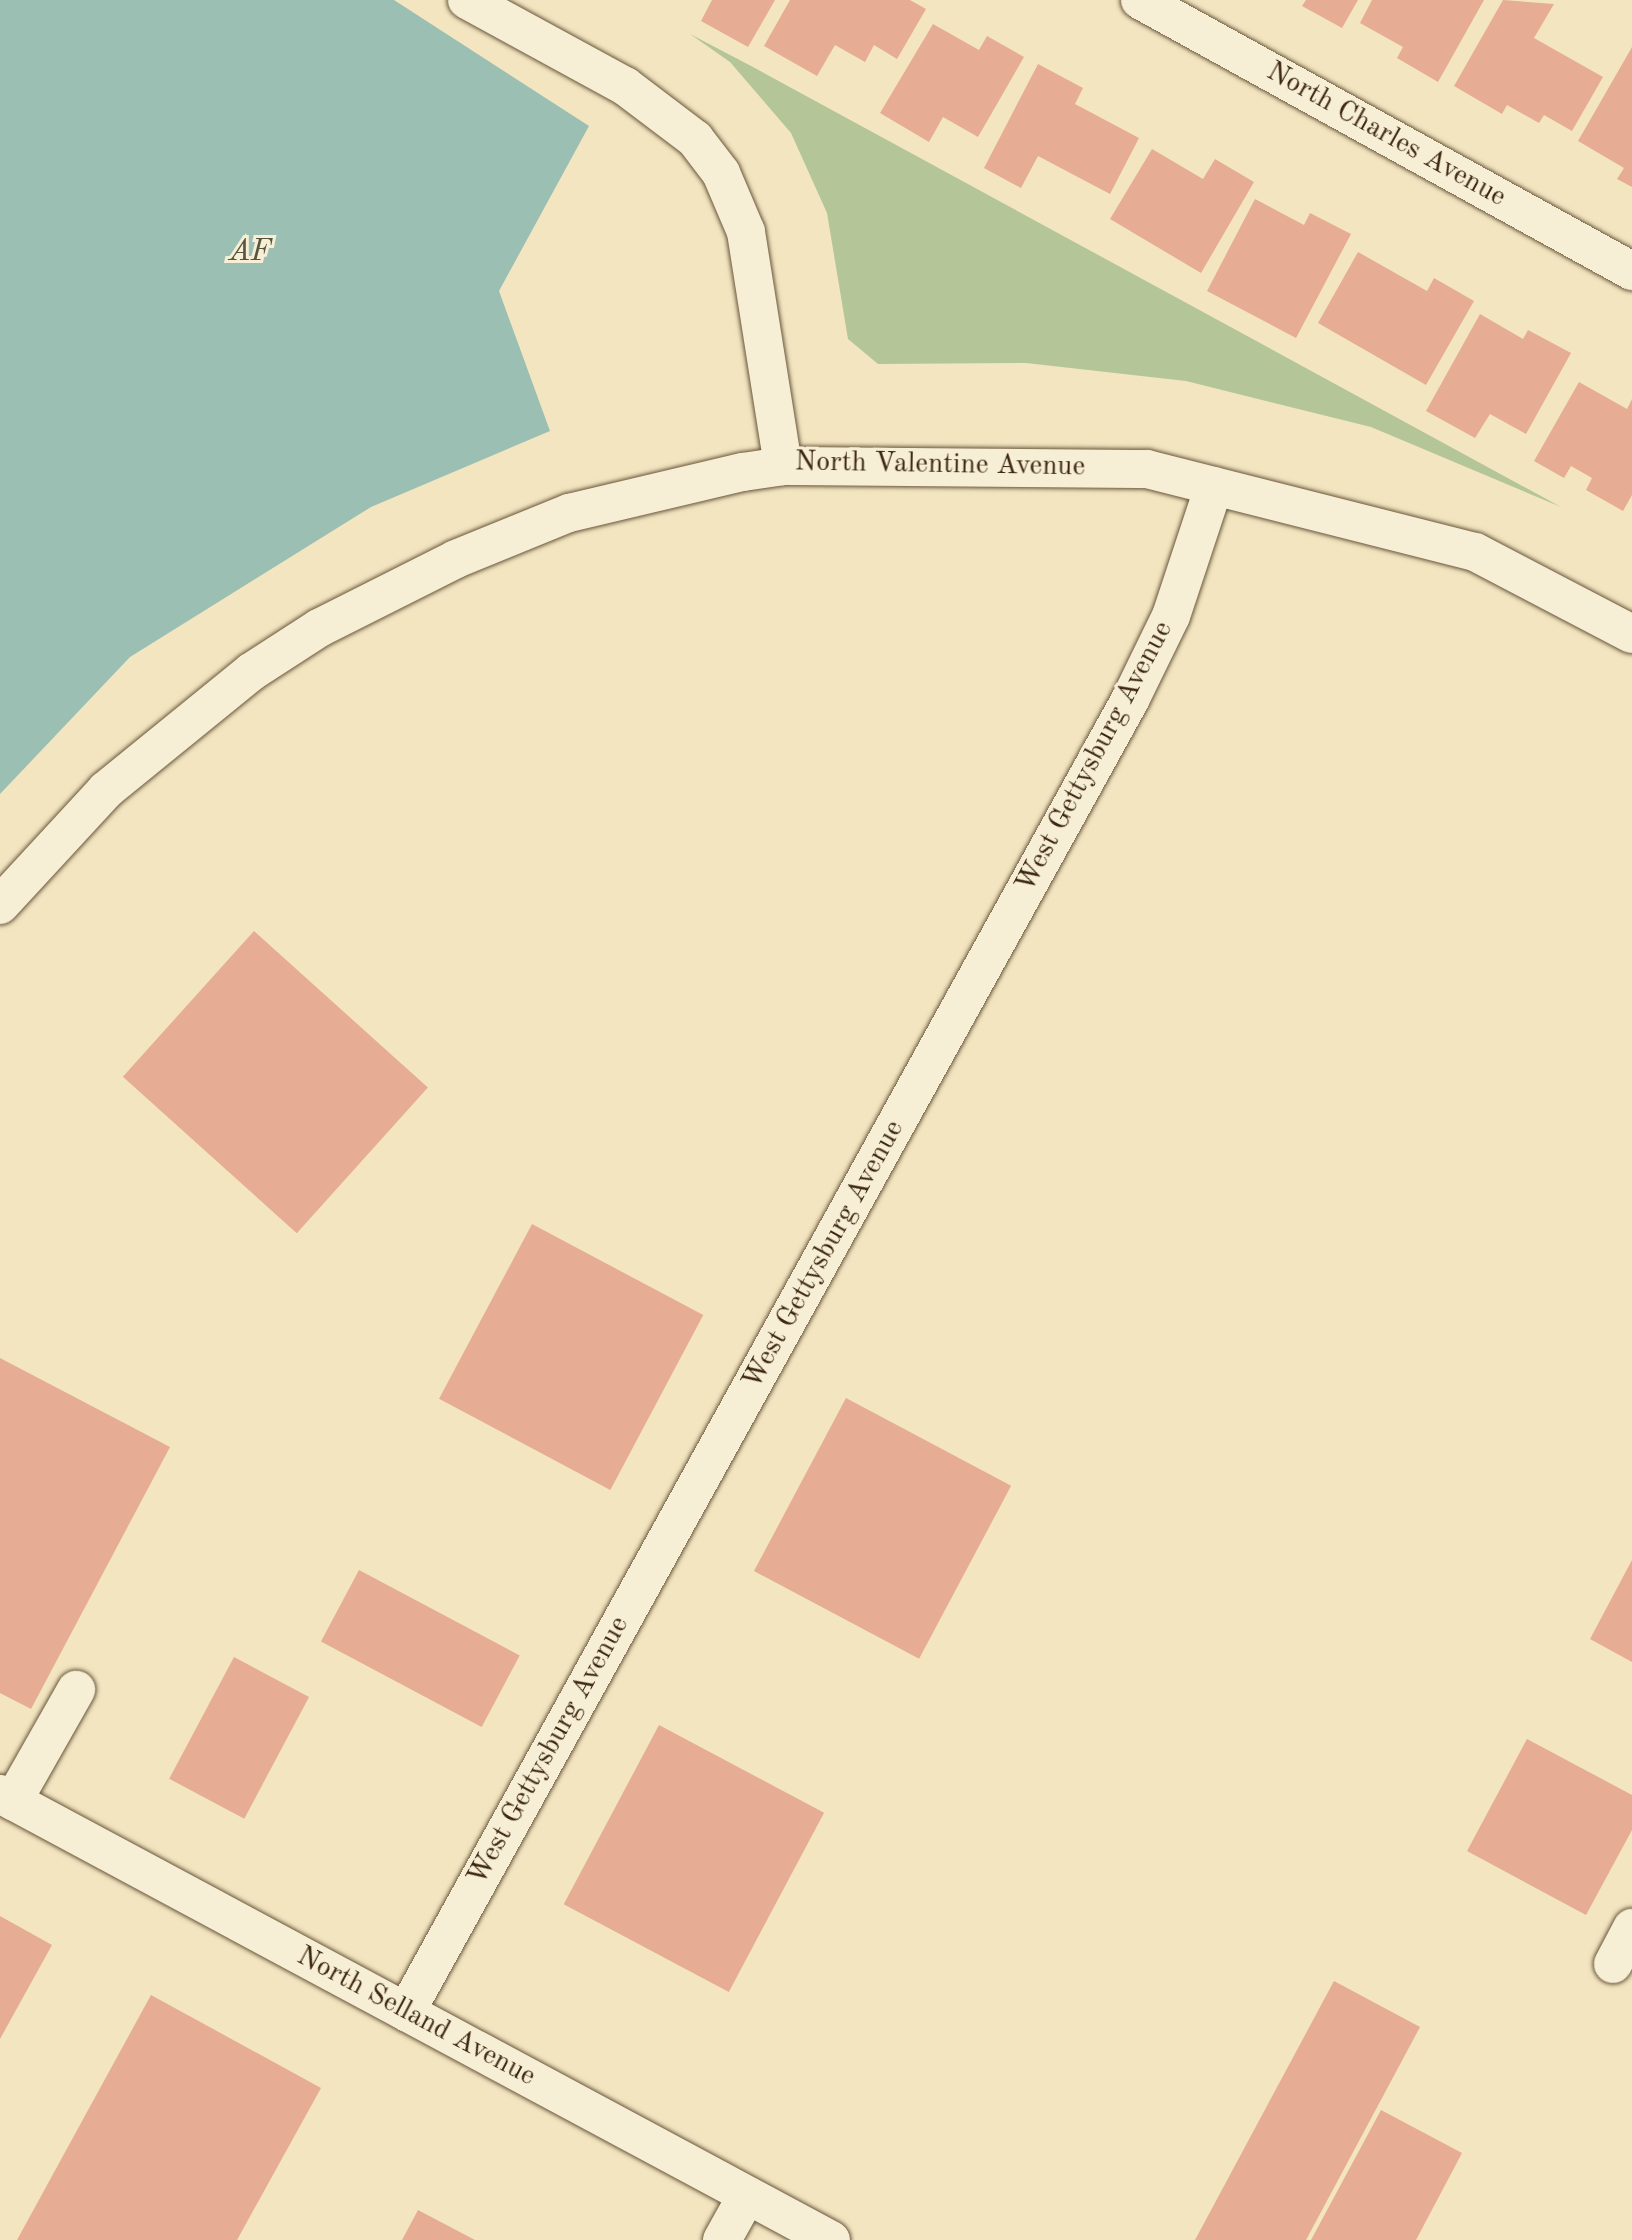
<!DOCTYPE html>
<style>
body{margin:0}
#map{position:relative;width:1632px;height:2240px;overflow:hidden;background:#f2e5c0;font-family:"Old Standard TT",serif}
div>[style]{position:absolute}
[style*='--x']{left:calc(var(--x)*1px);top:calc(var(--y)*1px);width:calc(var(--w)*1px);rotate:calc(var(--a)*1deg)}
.green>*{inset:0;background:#b4c697}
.water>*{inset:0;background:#9bbfb2}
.building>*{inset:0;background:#e6ad94;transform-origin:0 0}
.roads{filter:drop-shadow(0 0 2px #69563a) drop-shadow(0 0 2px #69563a)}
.minor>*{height:38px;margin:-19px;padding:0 19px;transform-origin:19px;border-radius:19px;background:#f7eed6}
span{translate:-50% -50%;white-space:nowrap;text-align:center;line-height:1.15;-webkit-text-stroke:6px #f7eed6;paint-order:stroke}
.street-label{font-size:28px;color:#3b260e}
.water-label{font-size:30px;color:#58543f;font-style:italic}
</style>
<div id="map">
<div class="green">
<div style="clip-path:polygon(690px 34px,753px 67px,1561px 507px,1371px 427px,1186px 381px,1026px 363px,878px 364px,848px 339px,827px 213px,791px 133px,730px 62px)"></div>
</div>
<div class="water">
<div style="clip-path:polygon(0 0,394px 0,589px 126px,499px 291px,550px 431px,371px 507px,130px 657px,0 794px)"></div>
</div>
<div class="building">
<div style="clip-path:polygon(712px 0,775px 0,748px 47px,701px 21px)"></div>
<div style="clip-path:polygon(790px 0,910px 0,926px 9px,897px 59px,874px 45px,865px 62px,835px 45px,817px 76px,764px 46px)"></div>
<div style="clip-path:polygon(1306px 0,1358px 0,1342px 28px,1302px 6px)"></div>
<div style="clip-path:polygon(1372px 0,1484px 0,1438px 82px,1397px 58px,1403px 47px,1360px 23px)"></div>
<div style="clip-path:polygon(1503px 0,1554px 4px,1534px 38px,1603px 77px,1572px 131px,1544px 115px,1539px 123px,1507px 105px,1502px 114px,1454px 86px)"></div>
<div style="clip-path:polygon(933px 24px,979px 50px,987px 36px,1024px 57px,978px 137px,943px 117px,929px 142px,880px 113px)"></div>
<div style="clip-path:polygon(1632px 47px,1632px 187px,1617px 179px,1624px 168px,1578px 141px)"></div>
<div style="clip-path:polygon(1038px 64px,1083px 88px,1075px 104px,1139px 138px,1110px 194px,1038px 156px,1021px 188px,984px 168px)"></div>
<div style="clip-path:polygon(1152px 149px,1203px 179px,1215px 159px,1254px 182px,1201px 273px,1110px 219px)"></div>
<div style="clip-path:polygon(1255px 199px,1304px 225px,1310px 213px,1351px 234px,1296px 338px,1207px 291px)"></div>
<div style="clip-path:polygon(1358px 252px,1427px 291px,1434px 278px,1474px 301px,1426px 385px,1318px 323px)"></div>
<div style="clip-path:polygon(1480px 314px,1523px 339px,1528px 330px,1571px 353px,1526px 434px,1490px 414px,1475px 438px,1426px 411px)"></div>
<div style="clip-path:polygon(1579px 382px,1627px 409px,1632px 399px,1632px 495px,1623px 511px,1586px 490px,1592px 478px,1571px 466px,1564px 478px,1534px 461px)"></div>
<div style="left:254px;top:931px;width:234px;height:196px;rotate:42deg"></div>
<div style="left:532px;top:1224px;width:194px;height:198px;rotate:28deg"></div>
<div style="clip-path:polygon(0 1358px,170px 1447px,31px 1709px,0 1693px)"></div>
<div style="left:846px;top:1398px;width:187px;height:196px;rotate:28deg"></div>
<div style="clip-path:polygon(1632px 1560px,1632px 1662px,1590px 1639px)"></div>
<div style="left:359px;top:1570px;width:182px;height:81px;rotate:28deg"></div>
<div style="left:234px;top:1657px;width:85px;height:138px;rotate:28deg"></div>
<div style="left:659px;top:1725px;width:187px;height:203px;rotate:28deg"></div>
<div style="clip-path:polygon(1527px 1739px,1632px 1795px,1632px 1830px,1586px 1915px,1467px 1851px)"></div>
<div style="clip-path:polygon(0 1916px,52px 1945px,0 2039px)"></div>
<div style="clip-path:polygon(1334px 1981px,1420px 2027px,1306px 2240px,1195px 2240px)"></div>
<div style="clip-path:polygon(151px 1995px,321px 2088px,237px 2240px,17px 2240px)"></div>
<div style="clip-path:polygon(1381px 2110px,1462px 2153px,1416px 2240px,1311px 2240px)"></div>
<div style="clip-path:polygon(418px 2210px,475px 2240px,402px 2240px)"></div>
</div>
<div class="roads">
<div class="minor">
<div style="--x:467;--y:0;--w:180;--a:28.6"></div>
<div style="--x:625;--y:86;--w:88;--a:37.1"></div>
<div style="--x:695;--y:139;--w:43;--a:52.6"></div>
<div style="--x:721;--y:173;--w:64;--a:67"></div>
<div style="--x:746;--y:232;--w:237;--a:81"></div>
<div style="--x:1140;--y:0;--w:562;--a:28.85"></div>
<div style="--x:0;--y:905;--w:156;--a:-47.3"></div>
<div style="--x:106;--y:790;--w:187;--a:-39.1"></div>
<div style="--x:251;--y:672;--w:81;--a:-32.9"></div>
<div style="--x:319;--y:628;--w:153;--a:-26.7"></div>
<div style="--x:456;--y:559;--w:122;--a:-22.2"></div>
<div style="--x:569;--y:513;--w:179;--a:-13.3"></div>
<div style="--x:743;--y:472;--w:40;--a:-8.5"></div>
<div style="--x:783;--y:466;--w:364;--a:0.5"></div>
<div style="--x:1147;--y:469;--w:338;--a:14.2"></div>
<div style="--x:1475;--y:552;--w:177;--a:27.6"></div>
<div style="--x:0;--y:1794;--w:943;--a:28.22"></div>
<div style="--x:13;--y:1801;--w:128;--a:-60.4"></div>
<div style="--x:1613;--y:1964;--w:41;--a:-62.2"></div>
<div style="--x:406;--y:2012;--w:1499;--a:-61.11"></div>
<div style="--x:1130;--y:700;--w:93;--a:-64"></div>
<div style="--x:1171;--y:616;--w:137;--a:-71.7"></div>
<div style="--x:722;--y:2240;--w:51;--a:-60.9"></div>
</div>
</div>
<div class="street-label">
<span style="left:1386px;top:135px;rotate:29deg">North Charles Avenue</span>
<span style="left:940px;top:465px;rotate:1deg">North Valentine Avenue</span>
<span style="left:1095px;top:757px;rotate:-62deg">West Gettysburg Avenue</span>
<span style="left:824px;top:1255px;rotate:-61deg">West Gettysburg Avenue</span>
<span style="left:549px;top:1751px;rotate:-61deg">West Gettysburg Avenue</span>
<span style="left:416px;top:2017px;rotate:28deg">North Selland Avenue</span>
</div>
<div class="water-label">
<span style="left:250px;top:252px">AF</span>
</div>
</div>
